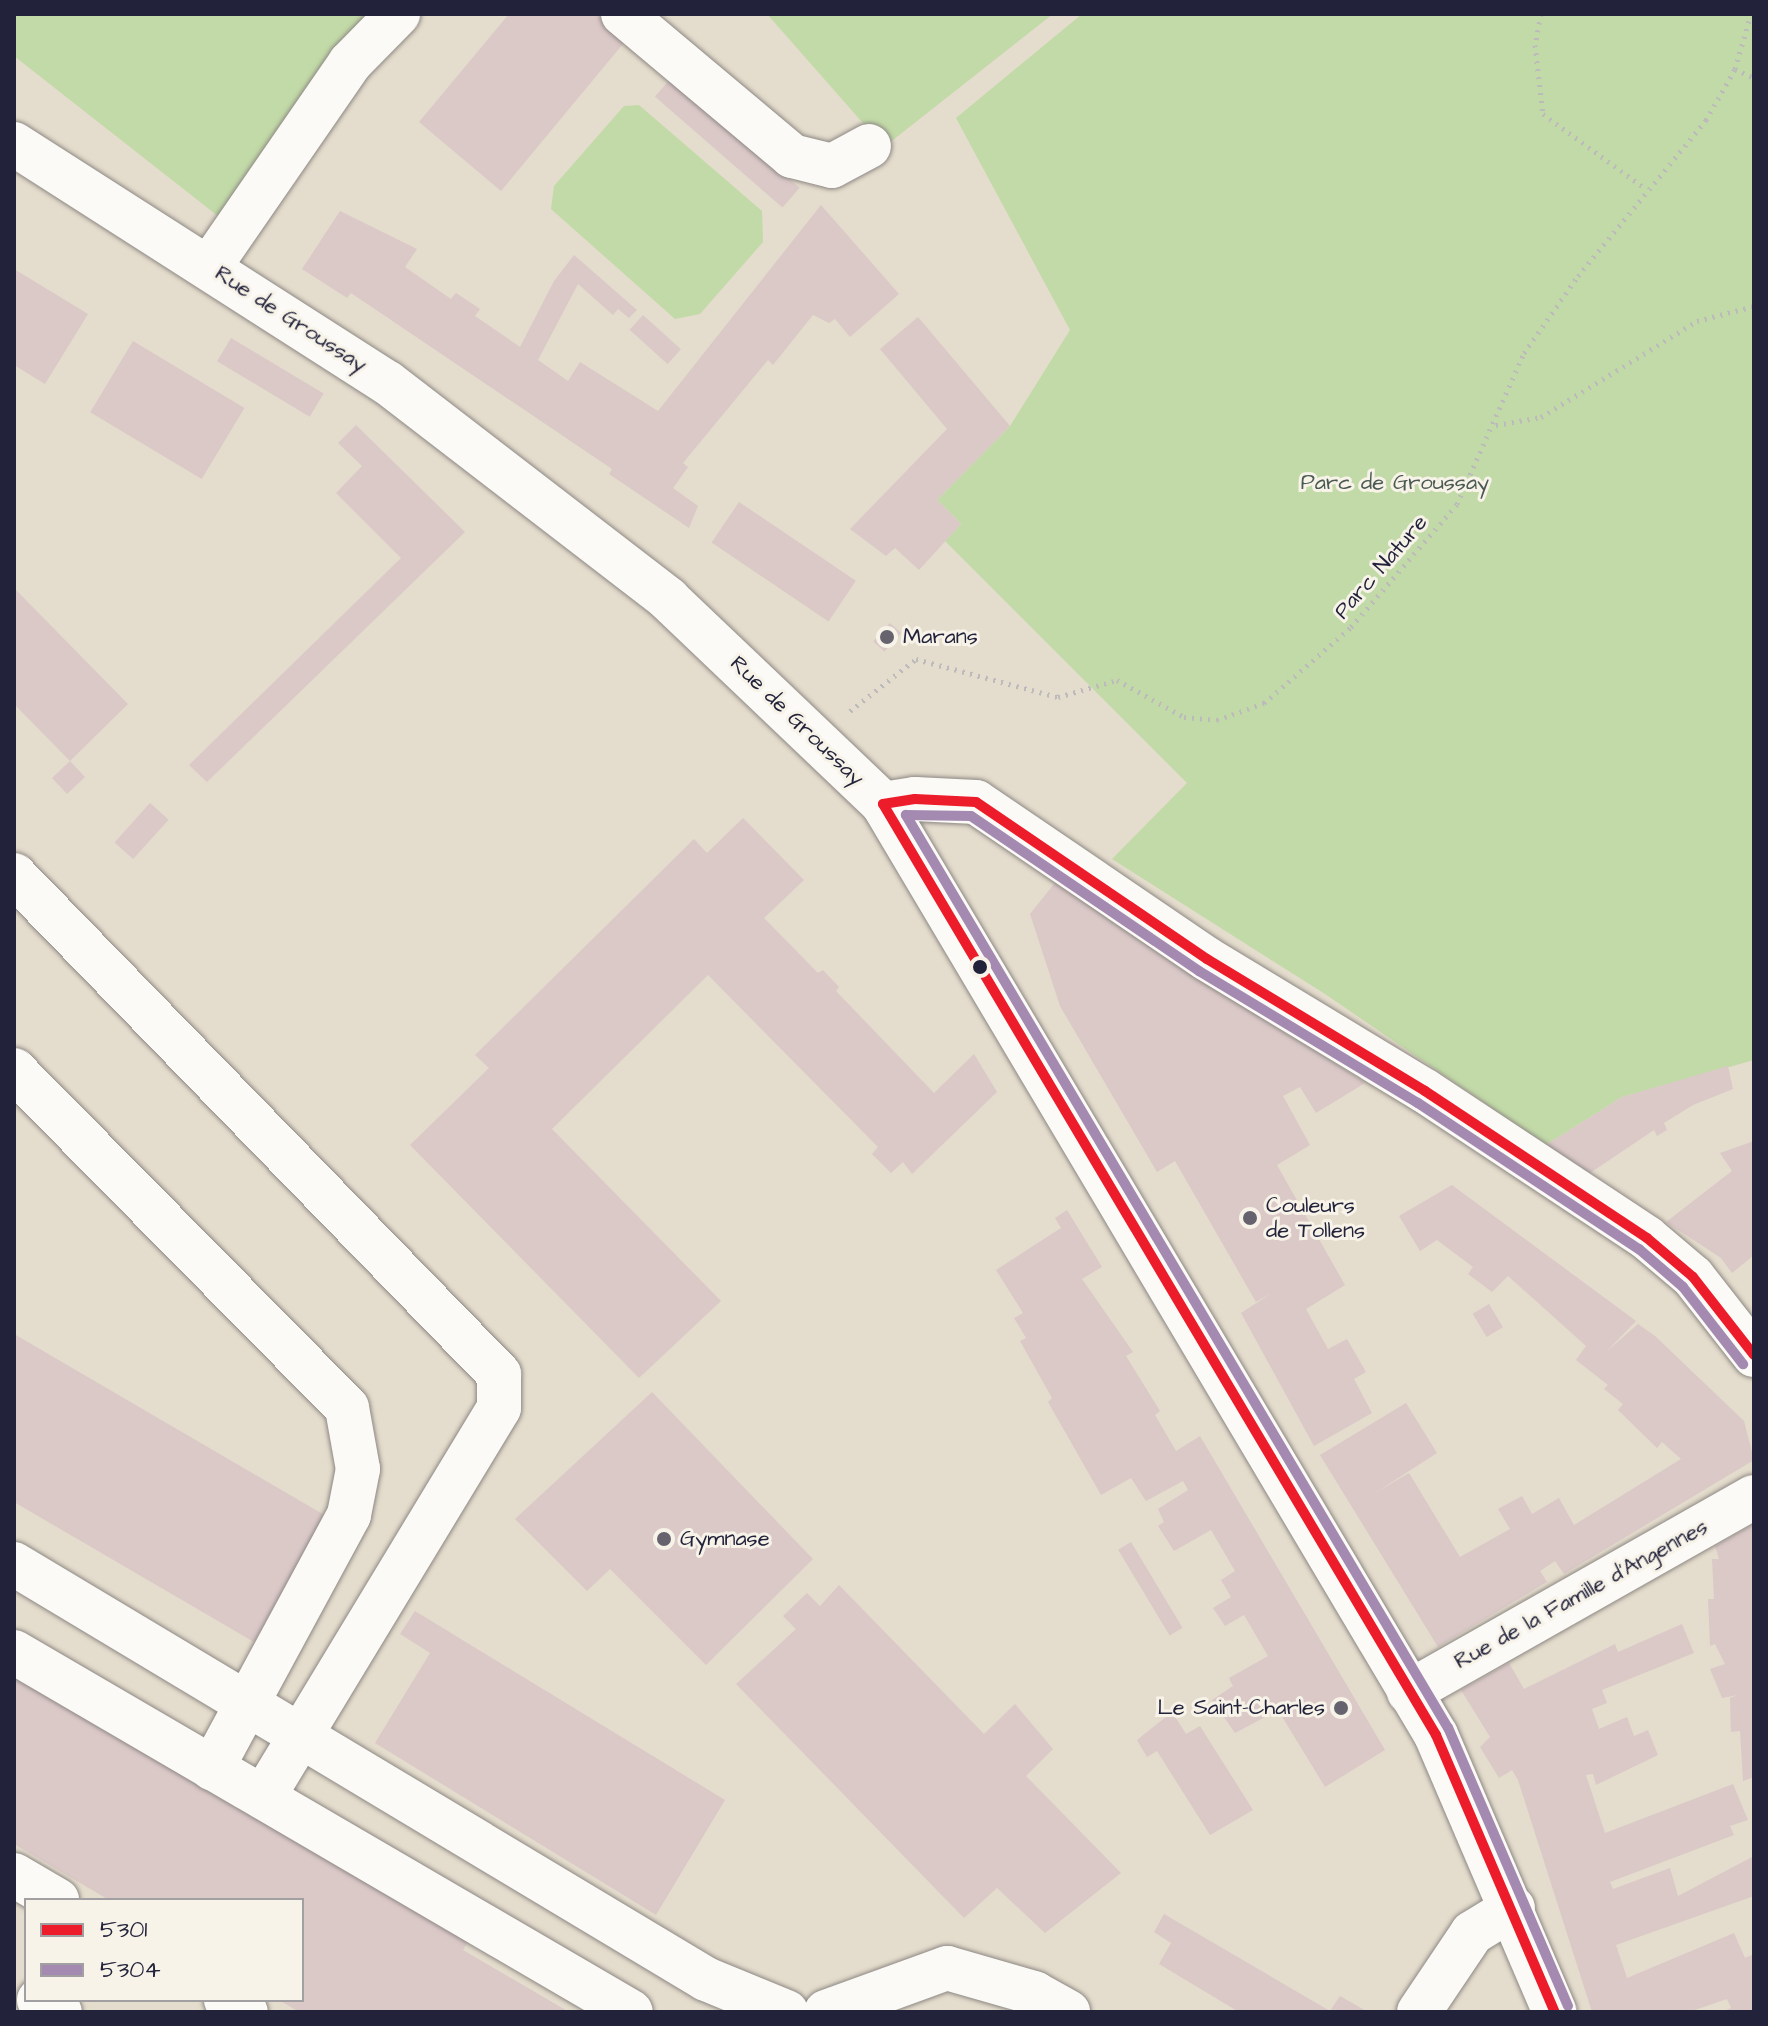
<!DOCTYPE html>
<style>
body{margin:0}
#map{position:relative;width:1768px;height:2026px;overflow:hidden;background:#e4dccc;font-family:"Architects Daughter",sans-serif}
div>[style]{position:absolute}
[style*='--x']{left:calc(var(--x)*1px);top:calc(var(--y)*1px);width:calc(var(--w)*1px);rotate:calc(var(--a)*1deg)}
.green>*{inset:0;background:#c2daa7}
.building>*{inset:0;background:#dbc9c8;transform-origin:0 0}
.path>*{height:5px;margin-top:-2.5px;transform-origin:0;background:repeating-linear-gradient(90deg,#bcbaba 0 2px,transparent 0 8px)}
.roads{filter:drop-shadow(0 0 2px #8d8884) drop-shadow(0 0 2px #8d8884)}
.minor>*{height:44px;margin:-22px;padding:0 22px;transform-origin:22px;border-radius:22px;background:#fbfaf7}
.major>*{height:44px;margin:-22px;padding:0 22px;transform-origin:22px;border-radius:22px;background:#fbfaf7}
.bus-1>*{height:10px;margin:-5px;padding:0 5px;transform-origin:5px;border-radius:5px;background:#ed1c2a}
.bus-2>*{height:10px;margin:-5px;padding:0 5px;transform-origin:5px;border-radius:5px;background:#a489b0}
.dots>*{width:22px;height:22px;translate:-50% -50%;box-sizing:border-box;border:4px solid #f7f3e8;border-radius:50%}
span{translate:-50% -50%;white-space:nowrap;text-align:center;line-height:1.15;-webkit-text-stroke:6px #f7f3e8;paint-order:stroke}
.street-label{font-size:22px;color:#22223b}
.park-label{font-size:22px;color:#4a5952}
.poi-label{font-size:22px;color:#22223b}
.left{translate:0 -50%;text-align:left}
.right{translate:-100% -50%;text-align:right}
.frame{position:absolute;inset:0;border:16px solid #22223b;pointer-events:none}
.legend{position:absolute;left:24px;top:1898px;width:280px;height:104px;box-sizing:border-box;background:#f7f3e8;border:2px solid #a29fa3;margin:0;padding:10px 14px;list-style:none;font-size:24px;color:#22223b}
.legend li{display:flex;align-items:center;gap:16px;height:40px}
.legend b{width:40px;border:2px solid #a29fa3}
</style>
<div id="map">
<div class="green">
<div style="clip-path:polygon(14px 14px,382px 14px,223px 220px,14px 56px)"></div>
<div style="clip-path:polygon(767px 14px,1053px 14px,884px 147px)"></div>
<div style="clip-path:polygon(1082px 14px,1754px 14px,1754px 1060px,1622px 1097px,1546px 1145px,1325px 994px,1112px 859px,1187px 783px,945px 541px,961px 524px,937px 500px,1010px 426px,1070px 330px,956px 118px)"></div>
<div style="clip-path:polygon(639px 105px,762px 211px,763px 242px,700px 314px,675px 319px,551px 209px,554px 186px,624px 106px)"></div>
</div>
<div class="building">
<div style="clip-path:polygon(509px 14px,596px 14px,627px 39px,501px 191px,419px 122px)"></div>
<div style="left:672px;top:77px;width:169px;height:26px;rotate:41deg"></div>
<div style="clip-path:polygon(821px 205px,899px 294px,850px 337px,835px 319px,829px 323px,813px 315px,773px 365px,768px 360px,683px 463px,688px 467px,673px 488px,698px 506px,689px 528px,609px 474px,612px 469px,351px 293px,347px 298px,302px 269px,340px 211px,417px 249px,405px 267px,451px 299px,456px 293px,480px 309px,475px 316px,520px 347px,554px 281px,574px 255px,637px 310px,629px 318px,618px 309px,613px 315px,578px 284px,538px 360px,568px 381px,580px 362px,658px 411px)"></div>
<div style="clip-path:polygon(14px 269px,88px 314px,45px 384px,14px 365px)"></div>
<div style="left:643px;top:315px;width:51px;height:20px;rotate:42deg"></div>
<div style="clip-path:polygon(918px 317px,1010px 426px,937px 500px,961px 524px,919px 570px,895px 548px,886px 556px,850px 529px,947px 429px,880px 349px)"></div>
<div style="left:231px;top:338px;width:108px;height:27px;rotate:31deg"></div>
<div style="left:133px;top:341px;width:130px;height:83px;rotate:31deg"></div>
<div style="clip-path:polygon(356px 425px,465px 532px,207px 782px,189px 765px,401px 558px,336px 493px,362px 466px,338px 443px)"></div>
<div style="left:739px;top:502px;width:141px;height:49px;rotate:34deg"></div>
<div style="clip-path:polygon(14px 588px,128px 704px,70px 761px,85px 777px,67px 794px,52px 778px,70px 761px,14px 704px)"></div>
<div style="left:890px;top:623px;width:15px;height:25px;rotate:42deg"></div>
<div style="left:150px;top:803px;width:25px;height:53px;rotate:42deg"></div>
<div style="clip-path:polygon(743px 818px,804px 880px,764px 918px,818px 973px,823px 970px,839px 987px,836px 991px,934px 1093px,974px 1054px,997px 1092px,912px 1174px,903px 1162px,891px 1173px,872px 1154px,878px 1147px,708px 975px,552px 1129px,721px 1301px,639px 1378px,410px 1145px,489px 1068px,475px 1055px,694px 839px,707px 853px)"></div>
<div style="clip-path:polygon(1058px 879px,1365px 1083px,1316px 1113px,1300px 1087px,1283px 1096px,1310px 1145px,1277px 1165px,1345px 1285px,1306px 1309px,1328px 1349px,1347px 1339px,1366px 1372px,1354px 1379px,1372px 1413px,1314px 1446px,1241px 1313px,1272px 1293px,1256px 1302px,1175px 1161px,1157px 1172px,1060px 1006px,1030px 914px)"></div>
<div style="clip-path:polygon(1728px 1066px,1733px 1089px,1693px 1105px,1664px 1123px,1667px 1130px,1657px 1136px,1654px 1130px,1590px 1173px,1546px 1145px,1622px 1097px)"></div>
<div style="clip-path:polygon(1754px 1141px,1754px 1255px,1732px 1273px,1721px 1258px,1666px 1222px,1732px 1171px,1720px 1153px)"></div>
<div style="clip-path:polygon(1452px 1185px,1636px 1321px,1606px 1352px,1638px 1324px,1655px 1336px,1744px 1421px,1754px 1460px,1564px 1574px,1555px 1561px,1540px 1571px,1547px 1582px,1438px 1647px,1320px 1455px,1406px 1403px,1437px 1453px,1375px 1493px,1409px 1473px,1460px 1557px,1510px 1529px,1498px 1509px,1522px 1496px,1532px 1514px,1559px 1498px,1574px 1525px,1681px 1459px,1662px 1442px,1657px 1448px,1618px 1410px,1623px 1404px,1604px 1389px,1608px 1385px,1576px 1360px,1586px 1346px,1508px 1276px,1492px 1292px,1468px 1274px,1473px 1267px,1437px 1240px,1420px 1251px,1399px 1216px)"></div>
<div style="clip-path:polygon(1067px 1210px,1102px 1267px,1082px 1279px,1133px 1352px,1126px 1356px,1160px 1411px,1155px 1415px,1176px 1451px,1200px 1436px,1385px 1750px,1325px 1787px,1278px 1710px,1235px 1733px,1212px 1700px,1233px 1686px,1229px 1678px,1268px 1656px,1244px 1615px,1225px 1626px,1213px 1608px,1231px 1597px,1221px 1580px,1235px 1571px,1211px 1530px,1174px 1551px,1158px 1526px,1164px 1522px,1158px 1509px,1188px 1490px,1183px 1481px,1146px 1501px,1131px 1478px,1101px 1495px,1048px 1402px,1052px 1398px,1020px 1341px,1026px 1338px,1014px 1318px,1023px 1313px,996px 1270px,1061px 1228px,1055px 1218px)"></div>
<div style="left:1489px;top:1304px;width:27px;height:19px;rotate:59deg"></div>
<div style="clip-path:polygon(14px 1334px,326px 1516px,254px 1642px,14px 1502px)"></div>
<div style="clip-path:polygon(652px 1392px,813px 1559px,706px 1665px,610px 1569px,587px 1591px,515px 1519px)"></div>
<div style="clip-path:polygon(1754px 1524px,1754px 1777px,1743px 1781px,1740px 1731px,1731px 1732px,1730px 1698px,1738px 1695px,1722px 1698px,1710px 1669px,1725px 1664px,1715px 1644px,1710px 1646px,1708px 1599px,1714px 1599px,1712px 1559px,1719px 1559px,1715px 1546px)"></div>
<div style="left:1131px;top:1542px;width:100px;height:15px;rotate:59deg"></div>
<div style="clip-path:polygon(839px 1585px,984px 1734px,1015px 1704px,1053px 1749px,1026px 1776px,1121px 1873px,1045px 1933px,997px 1888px,964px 1918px,736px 1684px,796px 1629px,783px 1616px,807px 1593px,820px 1606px)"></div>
<div style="clip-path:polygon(415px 1611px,725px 1800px,656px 1915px,375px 1743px,430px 1653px,400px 1634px)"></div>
<div style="clip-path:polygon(1682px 1624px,1694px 1653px,1602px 1690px,1607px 1703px,1592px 1709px,1599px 1729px,1627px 1717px,1634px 1736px,1648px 1730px,1658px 1755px,1596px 1785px,1593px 1774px,1586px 1775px,1605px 1833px,1733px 1784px,1748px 1820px,1730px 1826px,1734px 1835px,1610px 1882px,1613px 1889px,1670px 1868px,1678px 1896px,1754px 1856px,1754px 1896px,1616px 1945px,1627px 1978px,1734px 1933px,1745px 1958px,1754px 1954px,1754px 2012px,1722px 2012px,1731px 2008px,1727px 1999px,1689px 2012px,1592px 2012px,1518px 1780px,1512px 1770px,1499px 1778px,1480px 1747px,1490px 1737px,1461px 1690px,1509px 1663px,1524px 1689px,1615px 1644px,1618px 1652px)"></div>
<div style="clip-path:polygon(14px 1675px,468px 1941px,463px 1950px,569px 2012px,299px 2012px,279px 2000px,302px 2000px,302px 1900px,109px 1900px,14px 1844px)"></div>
<div style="clip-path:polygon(1172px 1712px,1186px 1734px,1200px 1726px,1253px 1810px,1210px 1835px,1157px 1751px,1147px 1757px,1137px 1740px)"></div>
<div style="clip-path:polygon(1164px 1914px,1330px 2011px,1340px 1996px,1368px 2012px,1239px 2012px,1159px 1964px,1171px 1943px,1154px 1932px)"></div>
</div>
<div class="path">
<div style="--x:1541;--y:14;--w:32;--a:101"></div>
<div style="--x:1535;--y:45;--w:69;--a:83.4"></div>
<div style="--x:1543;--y:114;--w:127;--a:36.1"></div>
<div style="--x:1735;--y:69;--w:21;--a:25"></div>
<div style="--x:1496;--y:425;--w:46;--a:-10.1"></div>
<div style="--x:1541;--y:417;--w:183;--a:-31.6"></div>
<div style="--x:1697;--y:321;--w:59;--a:-14.7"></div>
<div style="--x:850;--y:711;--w:84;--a:-38.2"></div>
<div style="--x:916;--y:659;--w:147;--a:15"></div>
<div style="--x:1058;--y:697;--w:61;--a:-16.1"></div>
<div style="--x:1117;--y:680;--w:77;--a:28.9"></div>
<div style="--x:1184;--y:717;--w:33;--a:5"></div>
<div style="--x:1217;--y:720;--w:50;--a:-19.9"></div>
<div style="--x:1264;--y:703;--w:116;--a:-41.1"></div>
<div style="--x:1351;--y:627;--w:162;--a:-49.2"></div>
<div style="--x:1457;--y:504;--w:165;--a:-66.1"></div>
<div style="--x:1524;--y:353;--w:94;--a:-55"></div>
<div style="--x:1578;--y:276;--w:202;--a:-50.6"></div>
<div style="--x:1706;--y:120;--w:59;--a:-60.4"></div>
<div style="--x:1735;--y:69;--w:57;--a:-73.8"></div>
</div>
<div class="roads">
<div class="minor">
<div style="--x:623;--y:14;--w:221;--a:40"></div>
<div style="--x:792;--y:156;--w:41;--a:14"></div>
<div style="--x:832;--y:166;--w:42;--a:-28.4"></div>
<div style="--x:210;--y:266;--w:247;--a:-55.4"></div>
<div style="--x:350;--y:63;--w:69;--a:-45.6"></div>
<div style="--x:14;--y:875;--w:696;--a:45.82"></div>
<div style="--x:499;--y:1374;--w:34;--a:90"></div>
<div style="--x:499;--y:1408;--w:455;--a:121.2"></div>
<div style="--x:14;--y:1070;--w:474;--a:45.4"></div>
<div style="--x:347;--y:1408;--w:62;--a:79.8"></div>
<div style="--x:358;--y:1469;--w:47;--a:101.1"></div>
<div style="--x:349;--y:1515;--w:288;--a:118.4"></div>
<div style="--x:14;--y:1564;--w:807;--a:30.95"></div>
<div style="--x:706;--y:1979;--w:87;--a:22.4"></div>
<div style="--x:14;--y:1652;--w:714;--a:30.26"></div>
<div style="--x:14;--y:1875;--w:50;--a:30.2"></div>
<div style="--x:39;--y:2000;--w:24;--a:30"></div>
<div style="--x:226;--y:2000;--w:23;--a:31"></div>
<div style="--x:826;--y:2012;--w:129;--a:-20"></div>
<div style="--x:947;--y:1968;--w:91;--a:16"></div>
<div style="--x:1034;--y:1993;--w:39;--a:29"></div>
<div style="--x:1419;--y:2012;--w:95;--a:-56.1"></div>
<div style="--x:1472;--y:1933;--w:48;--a:-31.4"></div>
</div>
<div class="major">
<div style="--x:14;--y:144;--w:444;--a:32.6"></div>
<div style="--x:388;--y:383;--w:354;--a:37.6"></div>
<div style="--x:668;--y:599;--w:297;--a:43.6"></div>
<div style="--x:883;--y:804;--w:1083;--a:59.29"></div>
<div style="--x:1436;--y:1735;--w:301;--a:66.8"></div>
<div style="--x:883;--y:804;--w:32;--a:-9"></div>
<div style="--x:915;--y:799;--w:61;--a:2.8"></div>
<div style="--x:976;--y:802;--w:279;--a:34.2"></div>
<div style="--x:1207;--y:959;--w:255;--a:31.2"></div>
<div style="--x:1425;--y:1091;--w:266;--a:33.5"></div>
<div style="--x:1647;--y:1238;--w:60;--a:40.3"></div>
<div style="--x:1693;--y:1277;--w:99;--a:52"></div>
<div style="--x:1409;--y:1692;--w:396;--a:-29.5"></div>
</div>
</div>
<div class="bus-1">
<div style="--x:883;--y:804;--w:1083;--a:59.29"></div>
<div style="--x:1436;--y:1735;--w:301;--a:66.8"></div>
<div style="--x:883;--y:804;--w:32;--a:-9"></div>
<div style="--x:915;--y:799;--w:61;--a:2.8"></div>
<div style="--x:976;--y:802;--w:279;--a:34.2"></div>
<div style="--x:1207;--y:959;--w:255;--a:31.2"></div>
<div style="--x:1425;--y:1091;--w:266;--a:33.5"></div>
<div style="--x:1647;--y:1238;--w:60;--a:40.3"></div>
<div style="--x:1693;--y:1277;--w:99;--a:52"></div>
</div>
<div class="bus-2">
<div style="--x:1568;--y:2006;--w:303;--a:-113.3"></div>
<div style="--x:1448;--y:1728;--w:1062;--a:-120.7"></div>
<div style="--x:906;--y:815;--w:65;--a:0.9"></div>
<div style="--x:971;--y:816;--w:276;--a:34.2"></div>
<div style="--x:1199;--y:971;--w:256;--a:31.1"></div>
<div style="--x:1418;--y:1103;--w:265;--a:33.5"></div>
<div style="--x:1639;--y:1249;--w:58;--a:40.8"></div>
<div style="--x:1683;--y:1287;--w:98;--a:52.1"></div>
</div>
<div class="dots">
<div style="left:887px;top:637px;background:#66636e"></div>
<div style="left:980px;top:967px;background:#22223b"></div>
<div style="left:1250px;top:1218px;background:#66636e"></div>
<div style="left:664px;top:1539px;background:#66636e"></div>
<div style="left:1341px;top:1708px;background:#66636e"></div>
</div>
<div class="street-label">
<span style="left:291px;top:319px;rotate:33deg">Rue de Groussay</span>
<span style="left:1381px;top:567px;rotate:-49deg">Parc Nature</span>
<span style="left:797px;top:721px;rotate:44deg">Rue de Groussay</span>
<span style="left:1581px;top:1594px;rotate:-29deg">Rue de la Famille d'Angennes</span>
</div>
<div class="park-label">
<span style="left:1395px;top:483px">Parc de Groussay</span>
</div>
<div class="poi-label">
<span class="left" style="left:903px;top:637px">Marans</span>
<span class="left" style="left:1266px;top:1218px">Couleurs<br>de Tollens</span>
<span class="left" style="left:680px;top:1539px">Gymnase</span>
<span class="right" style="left:1325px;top:1708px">Le Saint-Charles</span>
</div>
<div class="frame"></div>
<ul class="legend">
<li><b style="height:10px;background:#ed1c2a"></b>5301</li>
<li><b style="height:10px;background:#a489b0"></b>5304</li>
</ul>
</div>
